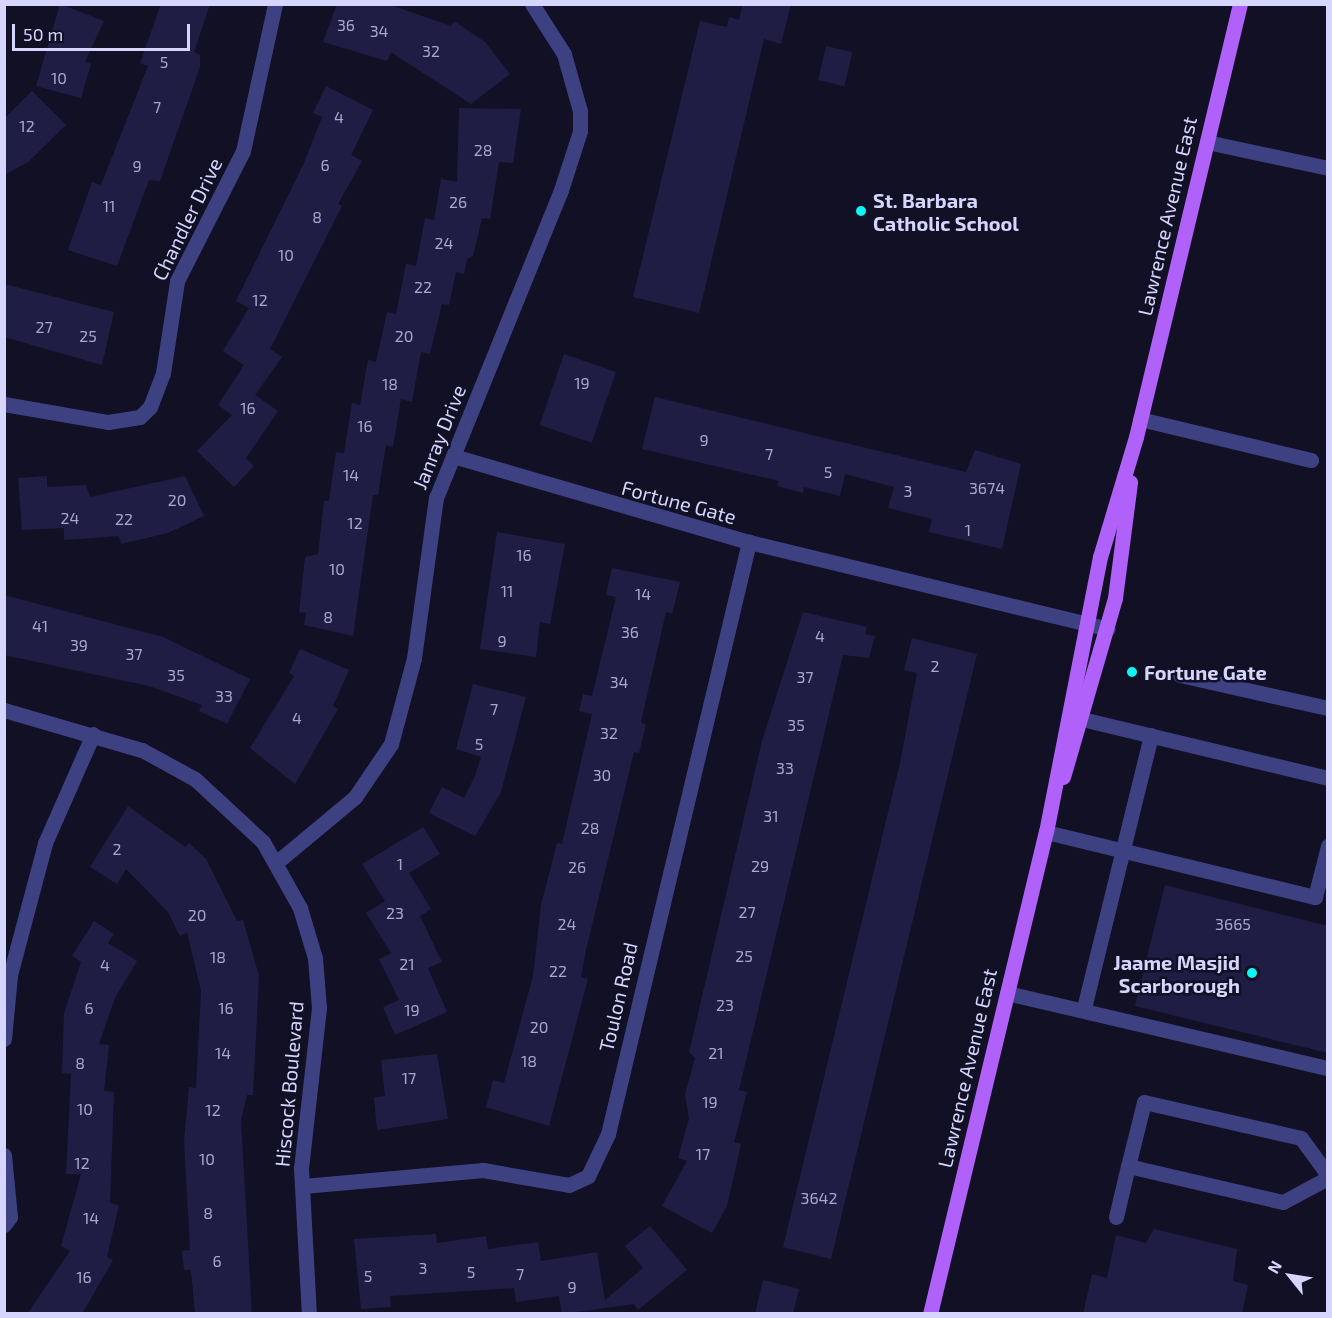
<!DOCTYPE html>
<style>
body{margin:0}
#map{position:relative;width:1332px;height:1318px;overflow:hidden;background:#111025;font-family:"Exo 2",sans-serif}
div>[style]{position:absolute}
[style*='--x']{left:calc(var(--x)*1px);top:calc(var(--y)*1px);width:calc(var(--w)*1px);rotate:calc(var(--a)*1deg)}
.building>*{inset:0;background:#201d45;transform-origin:0 0}
.minor>*{height:15px;margin:-7.5px;padding:0 7.5px;transform-origin:7.5px;border-radius:7.5px;background:#3d4182}
.major>*{height:15px;margin:-7.5px;padding:0 7.5px;transform-origin:7.5px;border-radius:7.5px;background:#b061f9}
.dots>*{width:16px;height:16px;translate:-50% -50%;box-sizing:border-box;border:3px solid #111025;border-radius:50%}
span{translate:-50% -50%;white-space:nowrap;text-align:center;line-height:1.15;-webkit-text-stroke:5px #111025;paint-order:stroke}
.number-label{font-size:16px;color:#a8a7cf}
.number-label span{-webkit-text-stroke-width:0}
.poi-label{font-size:20px;color:#d5d5fd;font-weight:700}
.left{translate:0 -50%;text-align:left}
.right{translate:-100% -50%;text-align:right}
.street-label{font-size:20px;color:#d5d5fd}
.frame{position:absolute;inset:0;border:6px solid #d5d5fd;pointer-events:none}
.north{position:absolute;left:1260px;top:1246px;width:60px;height:60px;-webkit-text-stroke:4px #111025;paint-order:stroke;rotate:300deg;font-size:16px;font-weight:700;line-height:24px;text-align:center;color:#d5d5fd}
.north::after{content:'';display:block;margin:auto;width:21px;height:27px;background:#d5d5fd;clip-path:polygon(50% 0,100% 100%,50% 72%,0 100%)}
.scale{position:absolute;left:12px;top:24px;width:178px;height:27px;box-sizing:border-box;border:3px solid #d5d5fd;border-top:0;padding-left:8px;font-size:18px;line-height:21px;white-space:nowrap;color:#d5d5fd;-webkit-text-stroke:4px #111025;paint-order:stroke}
</style>
<div id="map">
<div class="building">
<div style="clip-path:polygon(60px 4px,104px 21px,85px 62px,91px 64px,81px 98px,36px 86px)"></div>
<div style="clip-path:polygon(161px 4px,210px 4px,194px 52px,200px 55px,200px 67px,160px 181px,149px 180px,117px 266px,68px 250px,92px 182px,101px 185px,148px 66px,140px 63px)"></div>
<div style="clip-path:polygon(337px 4px,388px 4px,451px 26px,454px 21px,485px 42px,510px 74px,471px 104px,391px 52px,387px 61px,323px 42px)"></div>
<div style="clip-path:polygon(743px 4px,791px 4px,781px 44px,764px 39px,699px 313px,633px 297px,700px 21px,727px 27px,729px 17px,739px 20px)"></div>
<div style="left:826px;top:46px;width:27px;height:35px;rotate:13deg"></div>
<div style="clip-path:polygon(326px 86px,373px 110px,351px 155px,362px 161px,338px 204px,342px 206px,270px 349px,282px 357px,255px 395px,278px 411px,246px 458px,254px 466px,234px 487px,197px 451px,232px 415px,218px 405px,244px 365px,223px 351px,249px 308px,236px 301px,304px 163px,322px 117px,313px 113px)"></div>
<div style="clip-path:polygon(32px 91px,66px 125px,28px 162px,4px 175px,4px 119px)"></div>
<div style="clip-path:polygon(459px 108px,521px 109px,513px 163px,499px 162px,490px 219px,482px 218px,473px 256px,467px 259px,464px 274px,456px 272px,449px 305px,442px 304px,430px 354px,421px 352px,412px 402px,401px 399px,393px 447px,386px 445px,378px 495px,373px 495px,353px 636px,304px 625px,306px 613px,299px 612px,305px 557px,318px 554px,324px 501px,329px 501px,336px 452px,344px 453px,352px 403px,360px 405px,368px 360px,376px 362px,387px 312px,396px 314px,406px 264px,416px 266px,425px 218px,434px 220px,441px 179px,457px 182px)"></div>
<div style="clip-path:polygon(4px 284px,114px 312px,102px 365px,4px 337px)"></div>
<div style="left:564px;top:354px;width:55px;height:75px;rotate:19deg"></div>
<div style="clip-path:polygon(655px 397px,966px 472px,975px 450px,1021px 464px,1002px 549px,929px 532px,932px 519px,888px 508px,894px 487px,845px 474px,840px 496px,804px 487px,803px 493px,777px 486px,779px 481px,642px 449px)"></div>
<div style="clip-path:polygon(47px 476px,47px 487px,86px 485px,90px 497px,185px 476px,204px 516px,168px 533px,121px 544px,119px 536px,64px 540px,64px 528px,22px 530px,18px 478px)"></div>
<div style="clip-path:polygon(497px 532px,565px 544px,550px 624px,540px 622px,536px 657px,480px 649px)"></div>
<div style="clip-path:polygon(612px 568px,680px 582px,672px 614px,666px 612px,641px 722px,646px 725px,639px 753px,634px 752px,586px 950px,581px 977px,588px 979px,549px 1126px,486px 1107px,493px 1080px,504px 1083px,533px 976px,541px 905px,557px 843px,562px 844px,592px 714px,579px 711px,583px 694px,592px 696px,616px 597px,606px 595px)"></div>
<div style="clip-path:polygon(4px 595px,163px 637px,250px 679px,227px 724px,199px 711px,202px 705px,149px 686px,4px 655px)"></div>
<div style="clip-path:polygon(803px 612px,867px 627px,865px 634px,875px 636px,869px 658px,843px 655px,739px 1090px,747px 1092px,734px 1142px,741px 1144px,727px 1206px,712px 1233px,662px 1206px,687px 1161px,678px 1158px,689px 1119px,685px 1094px,695px 1058px,689px 1052px,762px 741px)"></div>
<div style="clip-path:polygon(912px 638px,977px 654px,831px 1259px,783px 1247px,900px 763px,917px 673px,904px 670px)"></div>
<div style="clip-path:polygon(300px 649px,349px 670px,333px 706px,338px 709px,295px 784px,250px 748px,294px 676px,289px 673px)"></div>
<div style="clip-path:polygon(473px 684px,526px 697px,501px 792px,475px 836px,429px 813px,442px 787px,464px 798px,475px 776px,481px 757px,456px 749px)"></div>
<div style="clip-path:polygon(128px 806px,185px 847px,189px 843px,206px 859px,237px 921px,243px 920px,259px 976px,253px 1095px,247px 1095px,241px 1120px,252px 1314px,195px 1314px,191px 1270px,184px 1270px,182px 1251px,190px 1250px,184px 1141px,189px 1087px,196px 1088px,201px 991px,187px 932px,180px 936px,168px 912px,126px 869px,117px 884px,90px 867px)"></div>
<div style="clip-path:polygon(423px 827px,440px 854px,409px 873px,431px 909px,420px 916px,442px 962px,428px 968px,447px 1012px,395px 1035px,383px 1007px,399px 1000px,379px 959px,391px 953px,366px 913px,385px 901px,362px 864px)"></div>
<div style="clip-path:polygon(1165px 885px,1328px 926px,1328px 1053px,1135px 1006px)"></div>
<div style="clip-path:polygon(94px 921px,114px 934px,108px 943px,137px 961px,115px 998px,99px 1044px,109px 1045px,104px 1091px,114px 1092px,110px 1203px,119px 1205px,107px 1257px,113px 1260px,82px 1314px,27px 1314px,70px 1251px,61px 1246px,81px 1174px,66px 1174px,71px 1074px,62px 1073px,64px 1013px,81px 962px,72px 956px)"></div>
<div style="clip-path:polygon(437px 1054px,448px 1119px,377px 1130px,374px 1097px,385px 1096px,381px 1060px)"></div>
<div style="clip-path:polygon(650px 1226px,687px 1270px,638px 1310px,634px 1304px,562px 1314px,559px 1296px,516px 1302px,514px 1288px,390px 1296px,391px 1307px,361px 1309px,354px 1239px,436px 1234px,437px 1243px,486px 1236px,488px 1249px,538px 1242px,541px 1261px,597px 1252px,605px 1300px,643px 1268px,625px 1246px)"></div>
<div style="clip-path:polygon(1154px 1229px,1237px 1249px,1233px 1281px,1248px 1285px,1242px 1314px,1083px 1314px,1092px 1274px,1107px 1278px,1116px 1235px,1146px 1243px)"></div>
<div style="clip-path:polygon(763px 1280px,799px 1289px,793px 1314px,755px 1314px)"></div>
</div>
<div class="minor">
<div style="--x:1207;--y:142;--w:124;--a:12.1"></div>
<div style="--x:4;--y:404;--w:106;--a:9.8"></div>
<div style="--x:108;--y:422;--w:32;--a:-9"></div>
<div style="--x:140;--y:417;--w:14;--a:-45"></div>
<div style="--x:150;--y:407;--w:36;--a:-69"></div>
<div style="--x:163;--y:373;--w:93;--a:-81.3"></div>
<div style="--x:177;--y:281;--w:146;--a:-63.1"></div>
<div style="--x:243;--y:151;--w:150;--a:-77.7"></div>
<div style="--x:1140;--y:419;--w:176;--a:13.5"></div>
<div style="--x:453;--y:456;--w:308;--a:16.2"></div>
<div style="--x:749;--y:542;--w:369;--a:13.6"></div>
<div style="--x:1180;--y:675;--w:152;--a:12.6"></div>
<div style="--x:4;--y:710;--w:144;--a:16.2"></div>
<div style="--x:142;--y:750;--w:60;--a:28.7"></div>
<div style="--x:195;--y:779;--w:93;--a:42.8"></div>
<div style="--x:263;--y:842;--w:76;--a:60.7"></div>
<div style="--x:300;--y:908;--w:52;--a:73.3"></div>
<div style="--x:315;--y:958;--w:50;--a:85.4"></div>
<div style="--x:319;--y:1008;--w:161;--a:96.4"></div>
<div style="--x:301;--y:1168;--w:146;--a:86.9"></div>
<div style="--x:1082;--y:719;--w:253;--a:13.5"></div>
<div style="--x:1046;--y:832;--w:277;--a:13.6"></div>
<div style="--x:1315;--y:897;--w:53;--a:-75.7"></div>
<div style="--x:277;--y:862;--w:102;--a:-39.8"></div>
<div style="--x:355;--y:797;--w:64;--a:-55.8"></div>
<div style="--x:391;--y:744;--w:89;--a:-75"></div>
<div style="--x:414;--y:658;--w:162;--a:-82.2"></div>
<div style="--x:436;--y:498;--w:332;--a:-67.9"></div>
<div style="--x:561;--y:190;--w:62;--a:-72.1"></div>
<div style="--x:580;--y:131;--w:20;--a:-90"></div>
<div style="--x:580;--y:111;--w:59;--a:-105.7"></div>
<div style="--x:564;--y:54;--w:59;--a:-122.6"></div>
<div style="--x:1007;--y:993;--w:330;--a:13.2"></div>
<div style="--x:1084;--y:1008;--w:281;--a:-76.2"></div>
<div style="--x:4;--y:1039;--w:64;--a:-84.6"></div>
<div style="--x:10;--y:975;--w:137;--a:-75.1"></div>
<div style="--x:45;--y:843;--w:119;--a:-66.2"></div>
<div style="--x:4;--y:1155;--w:62;--a:84.5"></div>
<div style="--x:10;--y:1217;--w:10;--a:127"></div>
<div style="--x:1328;--y:1175;--w:46;--a:-126.1"></div>
<div style="--x:1301;--y:1138;--w:161;--a:-167.1"></div>
<div style="--x:1144;--y:1102;--w:66;--a:104"></div>
<div style="--x:1128;--y:1166;--w:159;--a:13.1"></div>
<div style="--x:1283;--y:1202;--w:51;--a:-28.1"></div>
<div style="--x:303;--y:1186;--w:181;--a:-5.1"></div>
<div style="--x:483;--y:1170;--w:87;--a:9.9"></div>
<div style="--x:569;--y:1185;--w:21;--a:-25"></div>
<div style="--x:588;--y:1176;--w:47;--a:-64.5"></div>
<div style="--x:608;--y:1134;--w:609;--a:-76.6"></div>
<div style="--x:1116;--y:1217;--w:52;--a:-76.8"></div>
</div>
<div class="major">
<div style="--x:1063;--y:777;--w:186;--a:-73.8"></div>
<div style="--x:1115;--y:598;--w:117;--a:-82.6"></div>
<div style="--x:930;--y:1314;--w:496;--a:-76.5"></div>
<div style="--x:1046;--y:832;--w:280;--a:-78.9"></div>
<div style="--x:1100;--y:557;--w:125;--a:-73.3"></div>
<div style="--x:1136;--y:437;--w:445;--a:-76.5"></div>
</div>
<div class="dots">
<div style="left:861px;top:211px;background:#0af5f3"></div>
<div style="left:1132px;top:672px;background:#0af5f3"></div>
<div style="left:1252px;top:973px;background:#0af5f3"></div>
</div>
<div class="number-label">
<span style="left:346px;top:25px">36</span>
<span style="left:379px;top:31px">34</span>
<span style="left:431px;top:51px">32</span>
<span style="left:164px;top:62px">5</span>
<span style="left:59px;top:78px">10</span>
<span style="left:157px;top:107px">7</span>
<span style="left:339px;top:117px">4</span>
<span style="left:27px;top:126px">12</span>
<span style="left:483px;top:150px">28</span>
<span style="left:325px;top:165px">6</span>
<span style="left:137px;top:166px">9</span>
<span style="left:458px;top:202px">26</span>
<span style="left:109px;top:206px">11</span>
<span style="left:317px;top:217px">8</span>
<span style="left:444px;top:243px">24</span>
<span style="left:286px;top:255px">10</span>
<span style="left:423px;top:287px">22</span>
<span style="left:260px;top:300px">12</span>
<span style="left:44px;top:327px">27</span>
<span style="left:88px;top:336px">25</span>
<span style="left:404px;top:336px">20</span>
<span style="left:582px;top:383px">19</span>
<span style="left:390px;top:384px">18</span>
<span style="left:248px;top:408px">16</span>
<span style="left:365px;top:426px">16</span>
<span style="left:704px;top:440px">9</span>
<span style="left:769px;top:454px">7</span>
<span style="left:828px;top:472px">5</span>
<span style="left:351px;top:475px">14</span>
<span style="left:987px;top:488px">3674</span>
<span style="left:908px;top:491px">3</span>
<span style="left:177px;top:500px">20</span>
<span style="left:70px;top:518px">24</span>
<span style="left:124px;top:519px">22</span>
<span style="left:355px;top:523px">12</span>
<span style="left:968px;top:530px">1</span>
<span style="left:524px;top:555px">16</span>
<span style="left:337px;top:569px">10</span>
<span style="left:507px;top:591px">11</span>
<span style="left:643px;top:594px">14</span>
<span style="left:328px;top:617px">8</span>
<span style="left:40px;top:626px">41</span>
<span style="left:630px;top:632px">36</span>
<span style="left:820px;top:636px">4</span>
<span style="left:502px;top:641px">9</span>
<span style="left:79px;top:645px">39</span>
<span style="left:134px;top:654px">37</span>
<span style="left:935px;top:666px">2</span>
<span style="left:176px;top:675px">35</span>
<span style="left:805px;top:677px">37</span>
<span style="left:619px;top:682px">34</span>
<span style="left:224px;top:696px">33</span>
<span style="left:494px;top:709px">7</span>
<span style="left:297px;top:718px">4</span>
<span style="left:796px;top:725px">35</span>
<span style="left:609px;top:733px">32</span>
<span style="left:479px;top:744px">5</span>
<span style="left:785px;top:768px">33</span>
<span style="left:602px;top:775px">30</span>
<span style="left:771px;top:816px">31</span>
<span style="left:590px;top:828px">28</span>
<span style="left:117px;top:849px">2</span>
<span style="left:400px;top:864px">1</span>
<span style="left:760px;top:866px">29</span>
<span style="left:577px;top:867px">26</span>
<span style="left:747px;top:912px">27</span>
<span style="left:395px;top:913px">23</span>
<span style="left:197px;top:915px">20</span>
<span style="left:567px;top:924px">24</span>
<span style="left:1233px;top:924px">3665</span>
<span style="left:744px;top:956px">25</span>
<span style="left:218px;top:957px">18</span>
<span style="left:407px;top:964px">21</span>
<span style="left:105px;top:965px">4</span>
<span style="left:558px;top:971px">22</span>
<span style="left:725px;top:1005px">23</span>
<span style="left:89px;top:1008px">6</span>
<span style="left:226px;top:1008px">16</span>
<span style="left:412px;top:1010px">19</span>
<span style="left:539px;top:1027px">20</span>
<span style="left:223px;top:1053px">14</span>
<span style="left:716px;top:1053px">21</span>
<span style="left:529px;top:1061px">18</span>
<span style="left:80px;top:1063px">8</span>
<span style="left:409px;top:1078px">17</span>
<span style="left:710px;top:1102px">19</span>
<span style="left:85px;top:1109px">10</span>
<span style="left:213px;top:1110px">12</span>
<span style="left:703px;top:1154px">17</span>
<span style="left:207px;top:1159px">10</span>
<span style="left:82px;top:1163px">12</span>
<span style="left:819px;top:1198px">3642</span>
<span style="left:208px;top:1213px">8</span>
<span style="left:91px;top:1218px">14</span>
<span style="left:217px;top:1261px">6</span>
<span style="left:423px;top:1268px">3</span>
<span style="left:471px;top:1272px">5</span>
<span style="left:520px;top:1274px">7</span>
<span style="left:368px;top:1276px">5</span>
<span style="left:84px;top:1277px">16</span>
<span style="left:572px;top:1287px">9</span>
</div>
<div class="poi-label">
<span class="left" style="left:873px;top:212px">St. Barbara<br>Catholic School</span>
<span class="left" style="left:1144px;top:672px">Fortune Gate</span>
<span class="right" style="left:1240px;top:974px">Jaame Masjid<br>Scarborough</span>
</div>
<div class="street-label">
<span style="left:1167px;top:216px;rotate:-77deg">Lawrence Avenue East</span>
<span style="left:187px;top:219px;rotate:-64deg">Chandler Drive</span>
<span style="left:439px;top:437px;rotate:-68deg">Janray Drive</span>
<span style="left:679px;top:502px;rotate:15deg">Fortune Gate</span>
<span style="left:618px;top:997px;rotate:-77deg">Toulon Road</span>
<span style="left:967px;top:1068px;rotate:-77deg">Lawrence Avenue East</span>
<span style="left:289px;top:1084px;rotate:-85deg">Hiscock Boulevard</span>
</div>
<div class="frame"></div>
<div class="north">N</div>
<div class="scale">50 m</div>
</div>
